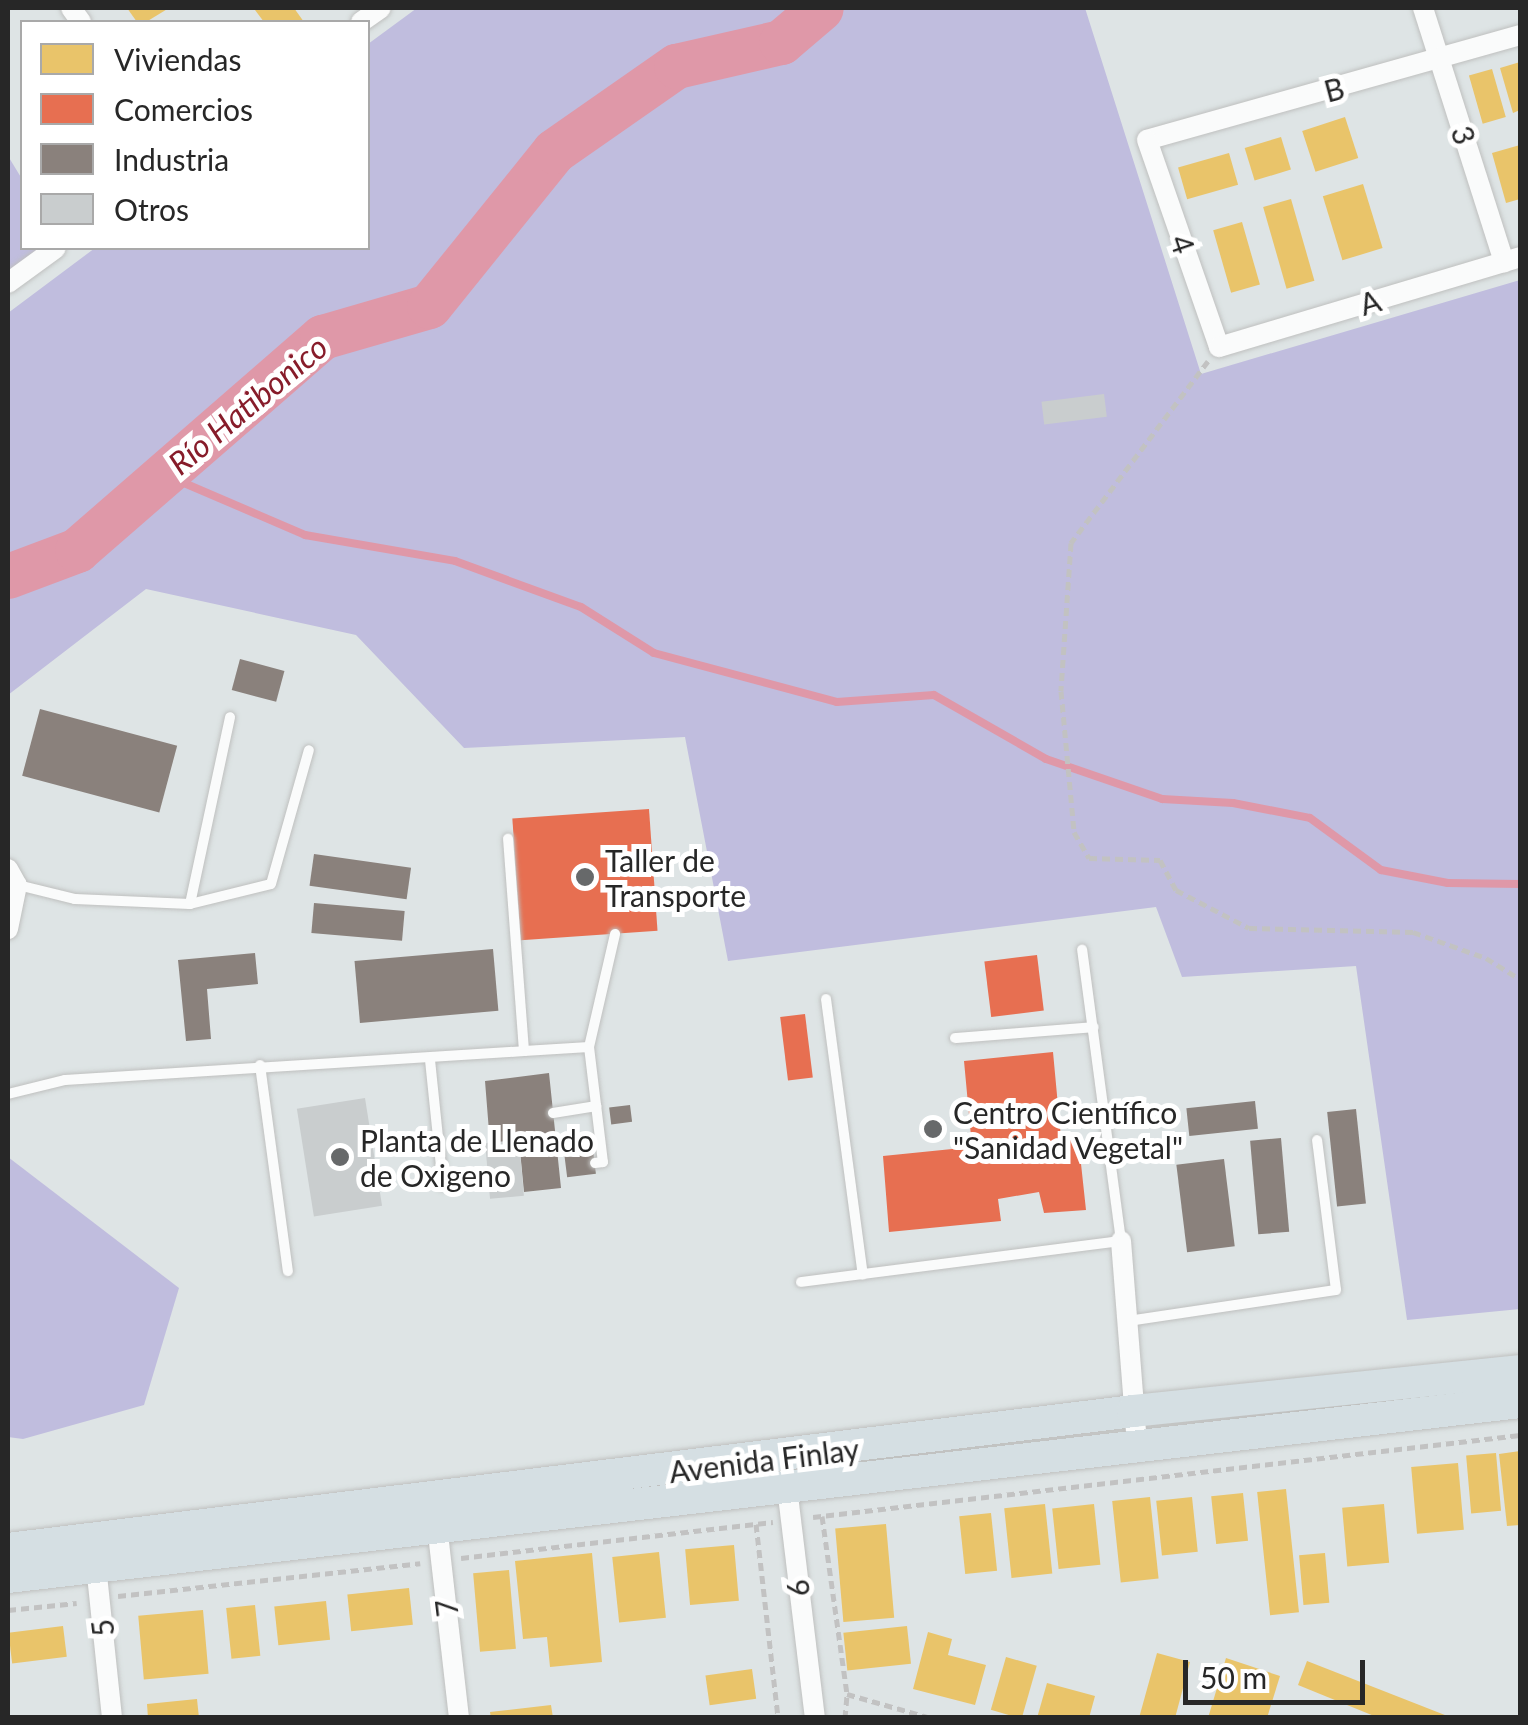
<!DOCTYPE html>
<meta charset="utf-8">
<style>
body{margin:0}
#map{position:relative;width:1528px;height:1725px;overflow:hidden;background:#dee4e5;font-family:Lato,sans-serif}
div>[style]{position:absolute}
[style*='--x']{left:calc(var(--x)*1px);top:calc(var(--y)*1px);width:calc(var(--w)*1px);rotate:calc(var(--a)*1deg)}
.green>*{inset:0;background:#c0bdde}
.homes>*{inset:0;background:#e9c46a;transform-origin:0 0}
.shops>*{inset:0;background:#e76f51;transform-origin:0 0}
.industry>*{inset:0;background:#8a817c;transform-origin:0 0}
.stream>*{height:8px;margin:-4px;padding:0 4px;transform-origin:4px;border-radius:4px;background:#df98a8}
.river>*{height:45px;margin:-22.5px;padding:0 22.5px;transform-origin:22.5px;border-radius:22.5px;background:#df98a8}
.building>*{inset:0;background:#c9cdce;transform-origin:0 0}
.path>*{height:5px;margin-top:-2.5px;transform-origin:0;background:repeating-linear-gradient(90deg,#c2c2c2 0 8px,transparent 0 13px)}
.roads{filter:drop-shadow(0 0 2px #bfc0bf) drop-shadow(0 0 2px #bfc0bf)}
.lane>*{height:10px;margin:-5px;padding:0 5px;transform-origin:5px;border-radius:5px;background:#fafbfb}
.street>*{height:20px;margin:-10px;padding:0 10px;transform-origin:10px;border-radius:10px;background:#fafbfb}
.primary>*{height:32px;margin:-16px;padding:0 16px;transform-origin:16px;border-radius:16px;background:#d5dfe3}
.dots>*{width:28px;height:28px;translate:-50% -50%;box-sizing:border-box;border:5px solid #fff;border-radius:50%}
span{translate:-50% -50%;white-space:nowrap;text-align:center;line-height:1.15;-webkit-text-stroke:10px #fff;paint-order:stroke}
.street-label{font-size:30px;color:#272727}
.poi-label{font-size:30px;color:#272727}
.left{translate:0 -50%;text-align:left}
.water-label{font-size:32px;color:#871c2a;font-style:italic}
.frame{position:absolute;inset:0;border:10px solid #272727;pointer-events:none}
.legend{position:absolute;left:20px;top:20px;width:350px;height:230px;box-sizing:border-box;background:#fff;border:2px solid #a9a9a9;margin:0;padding:12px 18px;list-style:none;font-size:30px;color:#272727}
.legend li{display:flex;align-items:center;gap:20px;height:50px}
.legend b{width:50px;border:2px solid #a9a9a9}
.scale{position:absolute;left:1183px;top:1660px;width:182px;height:45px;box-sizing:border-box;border:5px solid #272727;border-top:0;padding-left:12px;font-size:30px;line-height:35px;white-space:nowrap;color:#272727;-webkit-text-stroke:8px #fff;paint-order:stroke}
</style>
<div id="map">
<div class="green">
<div style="clip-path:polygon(417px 8px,1085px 8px,1201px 374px,1520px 280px,1520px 1309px,1407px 1320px,1356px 966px,1182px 977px,1156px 907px,728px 961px,685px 737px,464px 748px,356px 635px,146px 589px,8px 695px,8px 313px,95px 248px,368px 248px,368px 44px)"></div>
<div style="clip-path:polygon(8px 156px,22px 179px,22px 248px,45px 248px,8px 273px)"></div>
<div style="clip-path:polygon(8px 1157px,179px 1288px,144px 1405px,23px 1439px,8px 1437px)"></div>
</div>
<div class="homes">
<div style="clip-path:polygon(127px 8px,169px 8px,146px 22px,137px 22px)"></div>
<div style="clip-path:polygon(294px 8px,304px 22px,264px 22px,255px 10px)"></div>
<div style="clip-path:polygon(1520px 62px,1520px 110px,1513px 113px,1500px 68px)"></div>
<div style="left:1492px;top:69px;width:50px;height:24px;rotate:74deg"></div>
<div style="left:1345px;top:117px;width:43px;height:45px;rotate:72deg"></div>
<div style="left:1281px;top:137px;width:34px;height:38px;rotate:73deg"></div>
<div style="clip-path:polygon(1520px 145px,1520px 199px,1506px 203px,1492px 153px)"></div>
<div style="left:1229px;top:153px;width:33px;height:53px;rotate:74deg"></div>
<div style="left:1363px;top:184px;width:67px;height:42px;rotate:73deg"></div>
<div style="left:1291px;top:199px;width:85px;height:29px;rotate:74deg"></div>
<div style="left:1242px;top:222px;width:65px;height:30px;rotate:74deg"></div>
<div style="clip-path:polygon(1520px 1451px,1520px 1525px,1507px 1526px,1499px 1454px)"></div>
<div style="left:1496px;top:1453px;width:58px;height:30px;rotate:85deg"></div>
<div style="left:1458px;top:1463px;width:67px;height:47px;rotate:85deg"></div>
<div style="left:1286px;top:1489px;width:124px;height:29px;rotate:84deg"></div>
<div style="left:1243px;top:1493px;width:48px;height:32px;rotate:84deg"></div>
<div style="left:1150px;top:1497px;width:82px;height:38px;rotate:84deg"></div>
<div style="left:1192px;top:1497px;width:55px;height:36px;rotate:84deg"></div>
<div style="left:1045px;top:1504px;width:70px;height:41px;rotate:84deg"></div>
<div style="left:1094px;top:1504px;width:61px;height:42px;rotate:84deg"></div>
<div style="left:1384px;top:1504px;width:59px;height:42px;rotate:85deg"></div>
<div style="left:991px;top:1513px;width:58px;height:32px;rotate:84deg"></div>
<div style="left:886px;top:1524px;width:94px;height:51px;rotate:85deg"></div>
<div style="left:734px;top:1545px;width:56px;height:49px;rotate:85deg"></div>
<div style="left:659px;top:1552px;width:66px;height:47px;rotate:84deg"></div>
<div style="clip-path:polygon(592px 1553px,602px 1662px,550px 1667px,547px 1637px,523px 1639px,515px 1561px)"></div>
<div style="left:1325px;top:1553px;width:50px;height:26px;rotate:85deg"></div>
<div style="left:509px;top:1570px;width:79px;height:36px;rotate:85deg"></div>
<div style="left:409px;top:1588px;width:37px;height:62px;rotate:84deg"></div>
<div style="left:326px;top:1601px;width:39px;height:52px;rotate:84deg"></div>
<div style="left:255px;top:1605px;width:51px;height:29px;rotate:84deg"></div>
<div style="left:203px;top:1610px;width:64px;height:65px;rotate:85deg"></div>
<div style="left:63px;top:1626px;width:31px;height:55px;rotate:83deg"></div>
<div style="left:907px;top:1626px;width:38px;height:64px;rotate:84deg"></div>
<div style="clip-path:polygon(928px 1632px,952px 1639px,948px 1655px,986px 1665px,975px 1705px,913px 1689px)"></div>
<div style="clip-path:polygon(1157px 1653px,1190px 1662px,1175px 1718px,1139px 1718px)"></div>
<div style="left:1006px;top:1657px;width:32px;height:55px;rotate:16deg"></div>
<div style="clip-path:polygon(1226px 1658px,1280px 1676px,1267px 1718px,1208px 1718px)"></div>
<div style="clip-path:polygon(1307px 1661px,1450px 1717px,1450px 1718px,1379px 1718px,1298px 1685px)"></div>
<div style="left:752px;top:1669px;width:30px;height:47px;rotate:82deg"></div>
<div style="clip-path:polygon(1047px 1683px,1095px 1696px,1089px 1718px,1037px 1718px)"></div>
<div style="clip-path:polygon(197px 1699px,199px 1718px,148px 1718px,147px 1704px)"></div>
<div style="clip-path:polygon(551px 1705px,553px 1718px,491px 1718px,490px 1712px)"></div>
</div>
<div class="shops">
<div style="left:649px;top:809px;width:122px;height:137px;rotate:86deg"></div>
<div style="left:1037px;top:955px;width:56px;height:53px;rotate:83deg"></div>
<div style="left:805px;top:1014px;width:64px;height:25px;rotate:83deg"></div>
<div style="clip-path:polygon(1053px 1052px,1061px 1138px,1078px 1136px,1086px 1210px,1044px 1213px,1039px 1192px,998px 1199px,1001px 1221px,889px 1232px,883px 1156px,972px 1147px,964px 1061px)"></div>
</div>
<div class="industry">
<div style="left:240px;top:659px;width:46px;height:32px;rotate:15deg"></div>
<div style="left:40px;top:709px;width:142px;height:69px;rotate:15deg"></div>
<div style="left:314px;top:854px;width:98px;height:32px;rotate:8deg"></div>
<div style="left:314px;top:903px;width:91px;height:30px;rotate:5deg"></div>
<div style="left:493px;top:949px;width:62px;height:139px;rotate:85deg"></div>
<div style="clip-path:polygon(255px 953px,258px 984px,207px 989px,211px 1039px,186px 1041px,178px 960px)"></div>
<div style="clip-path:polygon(549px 1073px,561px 1188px,524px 1192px,519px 1140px,490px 1144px,485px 1081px)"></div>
<div style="left:1255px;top:1101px;width:28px;height:69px;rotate:84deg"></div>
<div style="left:630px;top:1105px;width:17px;height:21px;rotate:83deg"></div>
<div style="left:1356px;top:1109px;width:95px;height:29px;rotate:84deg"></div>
<div style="left:1281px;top:1138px;width:94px;height:31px;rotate:85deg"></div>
<div style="left:593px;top:1150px;width:24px;height:29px;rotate:83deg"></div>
<div style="left:1224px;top:1159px;width:88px;height:48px;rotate:83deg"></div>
</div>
<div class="stream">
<div style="--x:163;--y:474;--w:155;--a:23.2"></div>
<div style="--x:305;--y:535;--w:152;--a:9.8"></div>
<div style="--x:455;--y:561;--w:134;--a:20.1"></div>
<div style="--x:581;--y:607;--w:86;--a:32.2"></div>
<div style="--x:654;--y:653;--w:189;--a:15"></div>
<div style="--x:837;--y:702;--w:97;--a:-4.1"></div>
<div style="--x:934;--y:695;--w:129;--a:29.7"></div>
<div style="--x:1046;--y:759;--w:123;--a:19"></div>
<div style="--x:1162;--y:799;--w:71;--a:3.2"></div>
<div style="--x:1233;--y:803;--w:78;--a:11"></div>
<div style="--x:1310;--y:818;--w:88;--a:36.2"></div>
<div style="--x:1381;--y:870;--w:68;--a:11"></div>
<div style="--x:1448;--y:883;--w:72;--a:0.8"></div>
</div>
<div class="river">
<div style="--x:8;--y:576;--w:74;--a:-20.6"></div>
<div style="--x:77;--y:550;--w:325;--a:-41"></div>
<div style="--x:322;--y:337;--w:111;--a:-16.2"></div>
<div style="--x:429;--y:306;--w:199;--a:-51.1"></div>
<div style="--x:554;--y:151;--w:149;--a:-34.9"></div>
<div style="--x:676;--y:66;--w:108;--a:-12.9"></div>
<div style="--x:781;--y:42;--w:52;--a:-40.4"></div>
</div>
<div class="building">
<div style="left:1104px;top:394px;width:23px;height:63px;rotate:83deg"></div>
<div style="left:365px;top:1098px;width:109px;height:69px;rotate:81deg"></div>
<div style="left:519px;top:1140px;width:56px;height:34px;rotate:85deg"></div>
</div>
<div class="path">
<div style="--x:1208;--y:361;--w:228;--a:127"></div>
<div style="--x:1071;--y:543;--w:148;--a:93.9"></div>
<div style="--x:1061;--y:691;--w:142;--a:84.7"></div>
<div style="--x:1074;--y:832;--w:30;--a:60"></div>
<div style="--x:1089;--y:858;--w:71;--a:1.6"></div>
<div style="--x:1160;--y:860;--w:34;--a:62"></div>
<div style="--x:1176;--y:890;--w:82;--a:27.5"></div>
<div style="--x:1249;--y:928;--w:164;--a:1.4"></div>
<div style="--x:1413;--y:932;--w:77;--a:19.6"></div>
<div style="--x:1486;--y:958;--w:40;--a:32"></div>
<div style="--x:822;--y:1516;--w:180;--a:82"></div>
<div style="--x:847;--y:1694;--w:87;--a:15.9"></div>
<div style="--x:813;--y:1517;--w:712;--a:-6.62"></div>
<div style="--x:756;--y:1524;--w:195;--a:83.5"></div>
<div style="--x:461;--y:1558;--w:314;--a:-6.6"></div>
<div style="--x:118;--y:1596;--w:304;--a:-6.2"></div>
<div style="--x:8;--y:1610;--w:69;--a:-5.8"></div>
<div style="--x:845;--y:1718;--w:24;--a:-85"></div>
</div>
<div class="roads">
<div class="lane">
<div style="--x:18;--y:885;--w:59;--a:13.8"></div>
<div style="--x:75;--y:899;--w:115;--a:2.5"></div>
<div style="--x:190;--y:904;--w:83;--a:-13.9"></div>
<div style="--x:271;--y:884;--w:139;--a:-74.2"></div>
<div style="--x:190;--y:904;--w:191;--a:-77.9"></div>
<div style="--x:826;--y:999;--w:278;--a:82.4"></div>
<div style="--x:955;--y:1038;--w:139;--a:-4.5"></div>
<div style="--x:589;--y:1047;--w:116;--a:-77"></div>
<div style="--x:524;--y:1051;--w:65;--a:-3.5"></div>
<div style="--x:589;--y:1047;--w:116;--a:83.1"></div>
<div style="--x:603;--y:1162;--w:8;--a:173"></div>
<div style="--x:430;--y:1060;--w:126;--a:84.1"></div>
<div style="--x:260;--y:1065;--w:208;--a:82.3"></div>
<div style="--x:8;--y:1094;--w:59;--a:-13.8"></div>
<div style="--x:65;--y:1080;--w:460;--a:-3.6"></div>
<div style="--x:524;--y:1051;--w:213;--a:-94.3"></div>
<div style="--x:553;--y:1113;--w:44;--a:-9.2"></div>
<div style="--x:801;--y:1282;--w:323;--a:-7.3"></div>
<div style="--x:1121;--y:1241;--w:294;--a:-97.6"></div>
<div style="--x:1128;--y:1321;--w:210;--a:-8.5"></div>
<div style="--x:1336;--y:1290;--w:151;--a:-97.2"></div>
</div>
<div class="street">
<div style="--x:71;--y:8;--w:17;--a:54"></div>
<div style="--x:1423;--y:8;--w:267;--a:72.3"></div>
<div style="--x:361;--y:22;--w:24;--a:-35"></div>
<div style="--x:1520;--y:35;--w:387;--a:164.3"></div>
<div style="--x:1147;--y:140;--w:219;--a:70.8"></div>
<div style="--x:1219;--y:347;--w:314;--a:-16.6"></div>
<div style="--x:8;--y:283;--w:59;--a:-36.1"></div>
<div style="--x:8;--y:869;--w:18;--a:61"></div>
<div style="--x:17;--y:885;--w:45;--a:101.6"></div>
<div style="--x:1121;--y:1241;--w:203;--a:85.5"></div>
<div style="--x:786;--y:1479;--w:241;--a:83.1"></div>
<div style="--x:436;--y:1516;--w:203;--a:83.5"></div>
<div style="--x:95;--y:1556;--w:163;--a:84"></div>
</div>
<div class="primary">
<div style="--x:8;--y:1549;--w:1133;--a:-6.99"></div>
<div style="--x:1133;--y:1411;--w:389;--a:-5.9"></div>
<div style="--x:8;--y:1577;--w:1522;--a:-6.6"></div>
</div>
</div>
<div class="dots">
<div style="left:585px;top:877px;background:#67696a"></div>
<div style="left:933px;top:1129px;background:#67696a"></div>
<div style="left:340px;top:1157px;background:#67696a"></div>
</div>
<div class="street-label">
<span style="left:1334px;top:89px;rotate:-15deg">B</span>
<span style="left:1464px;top:135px;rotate:72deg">3</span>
<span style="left:1183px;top:244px;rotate:71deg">4</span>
<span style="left:1370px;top:302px;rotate:-17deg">A</span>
<span style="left:764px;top:1460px;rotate:-7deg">Avenida Finlay</span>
<span style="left:799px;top:1588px;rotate:83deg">9</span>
<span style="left:446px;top:1608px;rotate:-97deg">7</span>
<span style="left:102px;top:1628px;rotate:-97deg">5</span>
</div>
<div class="poi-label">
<span class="left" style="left:605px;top:877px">Taller de<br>Transporte</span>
<span class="left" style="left:953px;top:1129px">Centro Científico<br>"Sanidad Vegetal"</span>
<span class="left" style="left:360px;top:1157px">Planta de Llenado<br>de Oxigeno</span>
</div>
<div class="water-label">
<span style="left:248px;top:405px;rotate:-40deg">Río Hatibonico</span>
</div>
<div class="frame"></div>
<ul class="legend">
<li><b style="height:28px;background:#e9c46a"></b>Viviendas</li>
<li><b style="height:28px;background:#e76f51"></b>Comercios</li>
<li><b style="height:28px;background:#8a817c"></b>Industria</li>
<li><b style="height:28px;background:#c9cdce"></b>Otros</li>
</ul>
<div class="scale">50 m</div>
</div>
